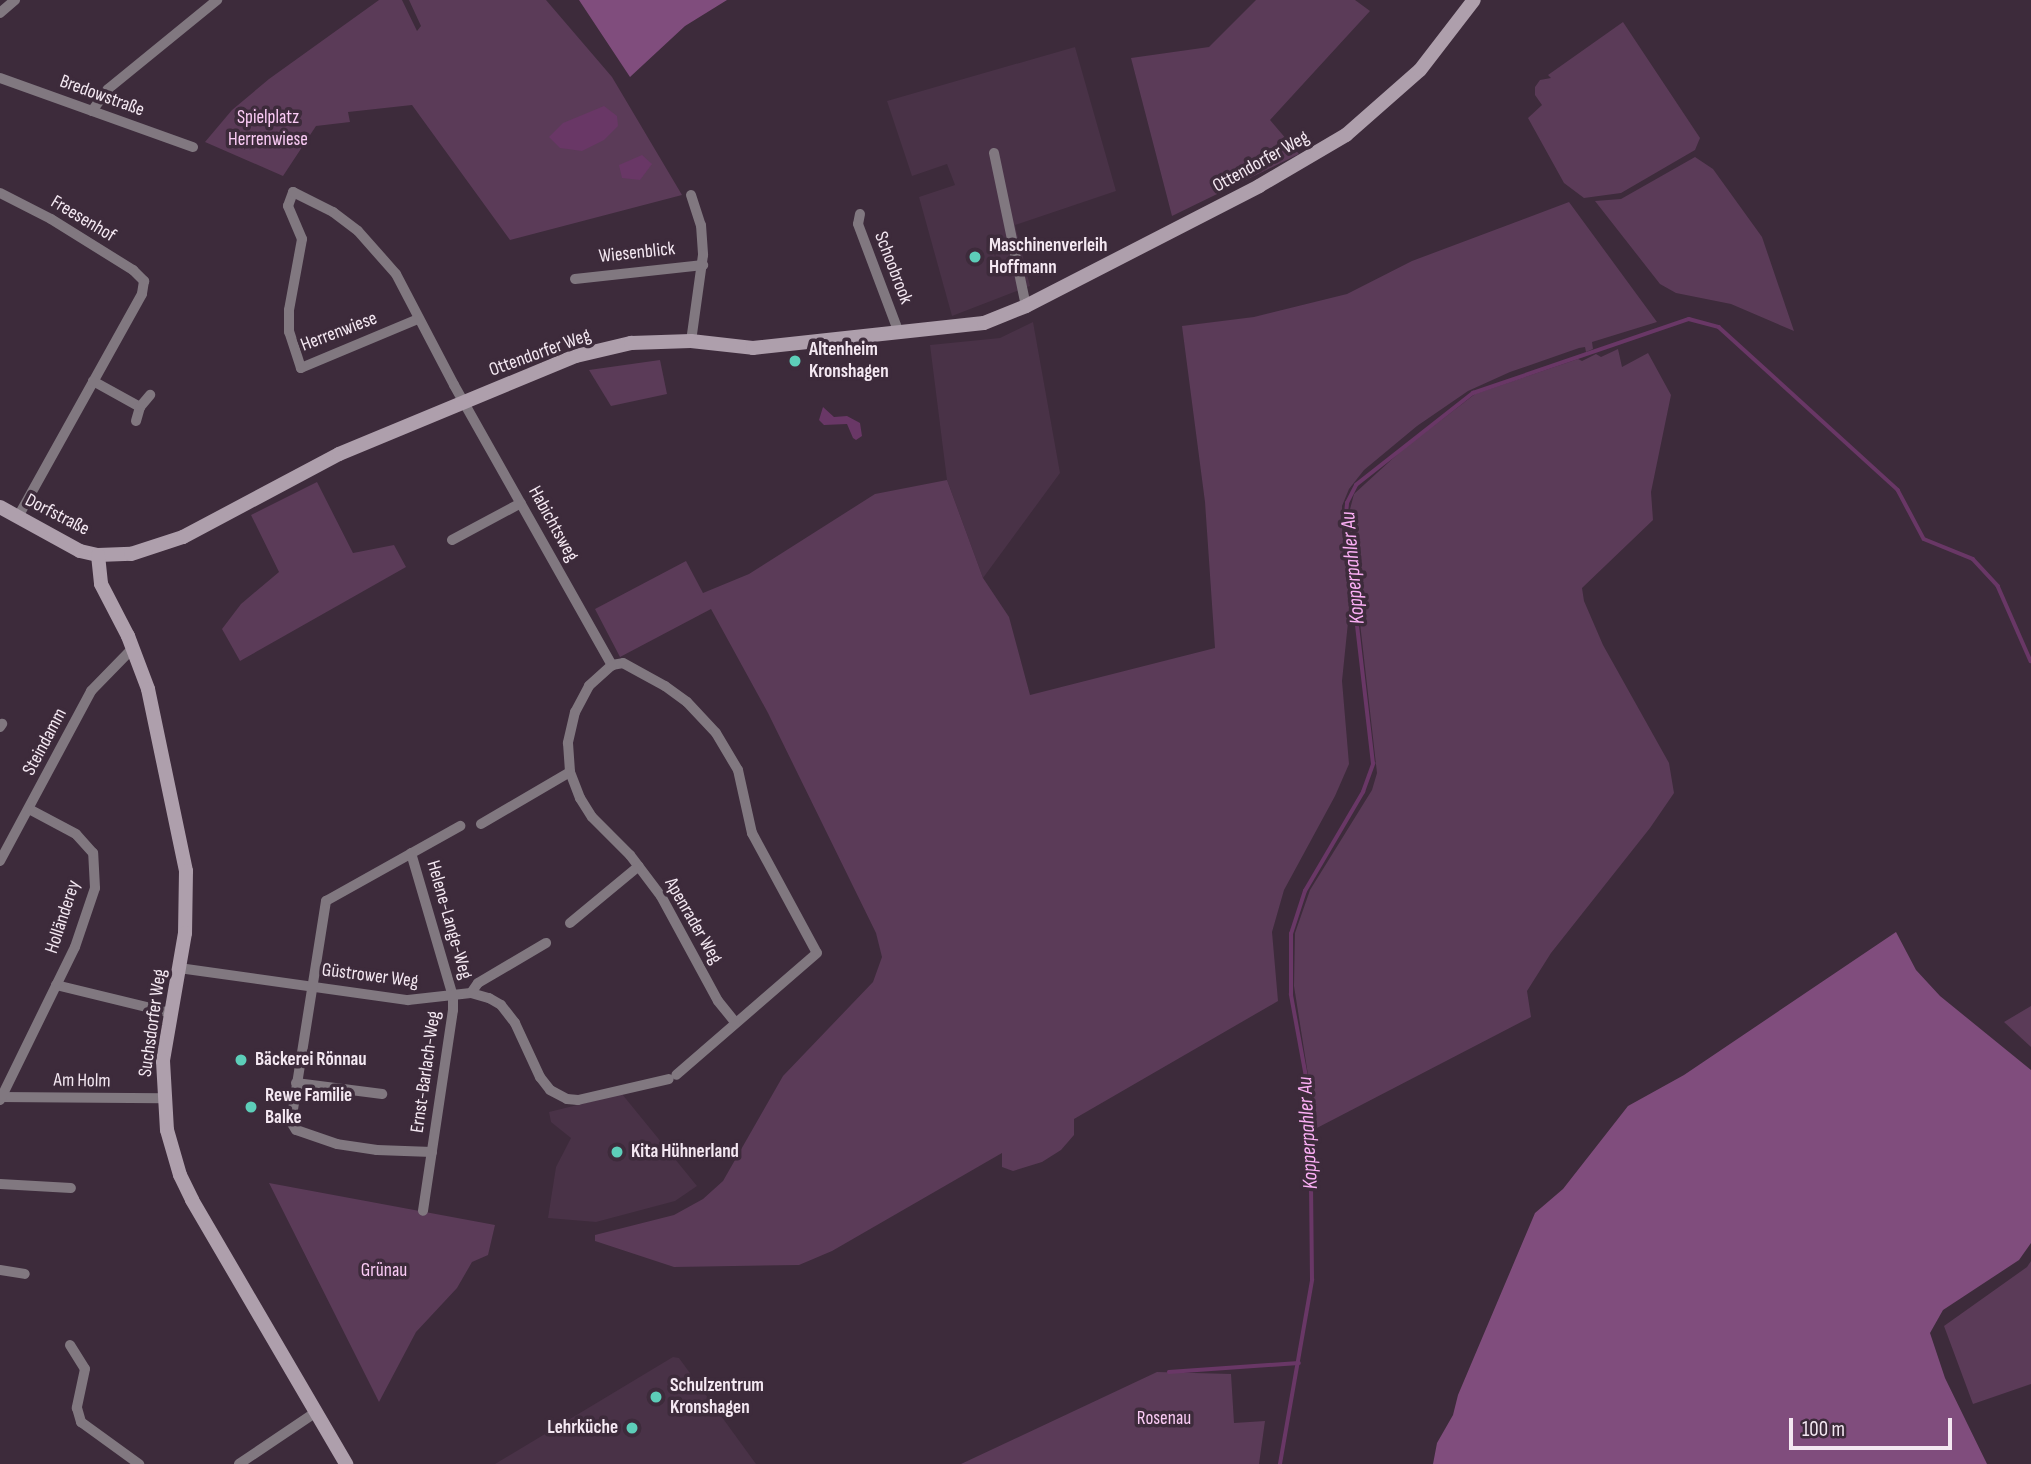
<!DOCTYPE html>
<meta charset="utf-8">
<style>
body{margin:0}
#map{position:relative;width:2031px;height:1464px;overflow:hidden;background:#3d2b3b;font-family:"Sofia Sans Condensed",sans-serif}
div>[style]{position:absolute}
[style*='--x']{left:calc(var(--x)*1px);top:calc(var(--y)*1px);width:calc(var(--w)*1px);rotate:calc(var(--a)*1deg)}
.built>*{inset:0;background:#493247}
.green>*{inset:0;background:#5b3b58}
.forest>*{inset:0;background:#804d7d}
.water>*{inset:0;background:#693766}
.stream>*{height:3.5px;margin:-1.75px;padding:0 1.75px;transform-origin:1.75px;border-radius:1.75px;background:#693766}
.street>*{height:10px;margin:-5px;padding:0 5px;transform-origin:5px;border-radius:5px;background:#817880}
.secondary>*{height:14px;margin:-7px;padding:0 7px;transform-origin:7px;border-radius:7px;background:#ae9fac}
.dots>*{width:19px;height:19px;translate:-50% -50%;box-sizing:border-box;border:4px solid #3d2b3b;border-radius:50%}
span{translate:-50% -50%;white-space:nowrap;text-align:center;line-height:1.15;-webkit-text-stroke:7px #3d2b3b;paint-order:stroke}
.street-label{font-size:19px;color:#f4e8f2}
.park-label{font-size:19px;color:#facbf5}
.poi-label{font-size:19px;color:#f4e8f2;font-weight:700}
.left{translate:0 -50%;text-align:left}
.right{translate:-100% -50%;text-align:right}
.water-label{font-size:21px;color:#fbaff5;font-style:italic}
.scale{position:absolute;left:1789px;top:1418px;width:163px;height:32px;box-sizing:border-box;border:4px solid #f4e8f2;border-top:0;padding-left:9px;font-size:21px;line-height:24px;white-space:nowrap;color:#f4e8f2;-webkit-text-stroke:5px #3d2b3b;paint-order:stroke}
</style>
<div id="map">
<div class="built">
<div style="clip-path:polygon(1075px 47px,1116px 191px,1015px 225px,1030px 286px,952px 316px,919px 197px,955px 185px,947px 164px,912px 176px,887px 101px)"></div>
<div style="clip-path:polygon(1033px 322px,1060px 473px,983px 578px,947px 480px,930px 345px,1000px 338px)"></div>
<div style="clip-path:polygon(622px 1094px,697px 1186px,675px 1201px,596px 1222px,548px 1218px,556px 1167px,571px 1138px,551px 1122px,549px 1112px)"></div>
<div style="clip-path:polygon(673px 1357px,679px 1358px,756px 1464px,495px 1464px)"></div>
</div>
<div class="green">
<div style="clip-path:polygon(379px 0,402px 0,417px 31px,421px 26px,409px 0,546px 0,612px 77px,682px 195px,510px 240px,412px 105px,348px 112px,350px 122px,316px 126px,283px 176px,205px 142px,232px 110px,269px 79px)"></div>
<div style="clip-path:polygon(1256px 0,1355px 0,1370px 11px,1270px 120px,1299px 154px,1172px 216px,1131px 58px,1209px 47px)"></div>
<div style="clip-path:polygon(1623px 22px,1700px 138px,1695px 150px,1621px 193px,1584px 198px,1564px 183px,1528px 118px,1542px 105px,1535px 95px,1535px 87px,1540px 80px,1551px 78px,1548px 75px)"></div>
<div style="clip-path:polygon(1695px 157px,1713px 169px,1762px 237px,1794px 331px,1731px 304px,1676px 293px,1660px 284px,1595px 201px,1621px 199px)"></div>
<div style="clip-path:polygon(1569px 202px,1657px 322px,1592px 342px,1593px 349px,1586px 352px,1585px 347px,1579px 348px,1510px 372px,1468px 391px,1417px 426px,1364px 470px,1349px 489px,1342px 506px,1342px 527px,1351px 593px,1342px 681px,1349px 764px,1335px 796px,1284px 890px,1272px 932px,1278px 1001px,1074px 1119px,1074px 1135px,1061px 1150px,1042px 1162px,1013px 1171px,1002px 1167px,1002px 1153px,832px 1251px,799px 1265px,674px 1267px,595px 1241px,595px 1235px,674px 1215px,703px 1199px,723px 1181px,783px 1076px,873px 982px,882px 957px,876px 933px,768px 713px,711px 609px,620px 657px,595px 609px,686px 561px,703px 593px,749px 574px,875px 494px,947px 480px,983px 578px,1009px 617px,1030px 695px,1215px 648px,1205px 502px,1182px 326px,1254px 317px,1347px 294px,1412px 261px)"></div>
<div style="clip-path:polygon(1618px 349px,1622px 367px,1648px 353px,1671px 395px,1651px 492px,1653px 520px,1582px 588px,1584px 601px,1603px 645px,1669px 763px,1674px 793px,1650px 828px,1551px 953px,1527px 991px,1531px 1017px,1313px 1130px,1312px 1100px,1294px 986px,1295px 933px,1310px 890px,1372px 790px,1377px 773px,1348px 517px,1354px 494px,1401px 451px,1475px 394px,1578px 359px,1582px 361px,1596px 354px,1601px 357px)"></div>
<div style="clip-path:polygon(660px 360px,667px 394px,611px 406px,589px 370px)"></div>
<div style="clip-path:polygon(317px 482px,353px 553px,394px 545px,406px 567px,240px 661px,222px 629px,241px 604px,279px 572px,251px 515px)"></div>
<div style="clip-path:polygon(2031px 1006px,2031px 1047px,2004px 1022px)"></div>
<div style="clip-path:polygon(269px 1183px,495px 1225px,488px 1255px,472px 1262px,457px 1288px,416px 1332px,379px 1402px)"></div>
<div style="clip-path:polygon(2031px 1261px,2031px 1384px,1973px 1404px,1944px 1326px,2027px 1267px)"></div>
<div style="clip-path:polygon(1157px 1372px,1231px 1374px,1234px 1423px,1265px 1421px,1259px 1464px,961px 1464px)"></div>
</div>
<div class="forest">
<div style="clip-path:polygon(579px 0,727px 0,685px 26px,630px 77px)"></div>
<div style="clip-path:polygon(1896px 932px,1916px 970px,1940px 996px,2031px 1070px,2031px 1243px,2019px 1260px,1943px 1310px,1930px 1333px,1945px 1378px,1987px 1464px,1433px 1464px,1437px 1443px,1453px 1415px,1458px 1395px,1535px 1213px,1563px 1189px,1628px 1106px,1684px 1075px)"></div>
</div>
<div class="water">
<div style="clip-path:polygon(604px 106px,617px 116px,618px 126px,604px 140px,582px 151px,560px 148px,549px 137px,563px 123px)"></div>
<div style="clip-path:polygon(642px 155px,652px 164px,640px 180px,622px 178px,619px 165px)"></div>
<div style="clip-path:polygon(823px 407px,834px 417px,847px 416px,860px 423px,862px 436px,856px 440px,853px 438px,847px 424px,824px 425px,819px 420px)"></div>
</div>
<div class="stream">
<div style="--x:1169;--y:1372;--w:130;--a:-4"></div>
<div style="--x:1280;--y:1464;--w:187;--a:-80.1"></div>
<div style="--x:1312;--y:1280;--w:181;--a:-90.6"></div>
<div style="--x:1310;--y:1099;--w:106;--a:-100.4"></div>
<div style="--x:1291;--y:995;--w:61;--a:-90"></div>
<div style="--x:1291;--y:934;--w:45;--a:-72"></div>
<div style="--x:1305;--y:891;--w:115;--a:-59.6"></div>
<div style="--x:1363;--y:792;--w:30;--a:-70"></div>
<div style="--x:1373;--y:764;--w:243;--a:-96.6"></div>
<div style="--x:1345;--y:523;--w:20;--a:-84"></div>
<div style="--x:1347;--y:503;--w:20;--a:-63"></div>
<div style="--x:1356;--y:485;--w:149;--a:-38.2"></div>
<div style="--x:1473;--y:393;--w:228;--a:-18.9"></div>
<div style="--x:1689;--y:319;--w:31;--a:15"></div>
<div style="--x:1719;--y:327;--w:242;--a:42.3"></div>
<div style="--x:1898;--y:490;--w:55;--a:62"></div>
<div style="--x:1924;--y:539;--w:53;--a:22.2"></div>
<div style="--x:1973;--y:559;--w:37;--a:47"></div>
<div style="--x:1998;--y:586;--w:82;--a:66.3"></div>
</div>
<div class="street">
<div style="--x:0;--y:13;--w:20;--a:-41"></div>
<div style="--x:0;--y:78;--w:205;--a:19.7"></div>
<div style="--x:92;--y:111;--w:27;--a:-54"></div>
<div style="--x:108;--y:89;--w:141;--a:-39.2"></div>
<div style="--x:994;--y:153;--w:156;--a:78.2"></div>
<div style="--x:0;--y:193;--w:57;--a:27"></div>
<div style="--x:51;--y:219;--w:97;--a:31.9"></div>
<div style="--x:133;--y:270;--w:16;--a:45"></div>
<div style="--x:144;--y:281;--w:13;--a:99"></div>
<div style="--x:142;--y:294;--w:255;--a:119.1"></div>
<div style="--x:691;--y:195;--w:32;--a:72"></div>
<div style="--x:701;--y:225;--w:30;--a:86"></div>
<div style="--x:703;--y:255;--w:87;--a:97.9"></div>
<div style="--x:860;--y:214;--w:10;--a:101"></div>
<div style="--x:858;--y:224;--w:116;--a:69.4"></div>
<div style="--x:575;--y:279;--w:129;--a:-6.2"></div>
<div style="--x:418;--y:319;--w:127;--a:157.3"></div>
<div style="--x:301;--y:368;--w:38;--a:-108"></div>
<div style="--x:289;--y:332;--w:22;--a:-90"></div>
<div style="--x:289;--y:310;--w:72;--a:-79.6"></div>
<div style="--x:302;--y:239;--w:36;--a:-113"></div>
<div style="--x:288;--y:206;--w:15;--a:-70"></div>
<div style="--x:293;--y:192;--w:45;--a:26.6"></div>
<div style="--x:333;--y:212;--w:31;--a:37"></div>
<div style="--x:358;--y:231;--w:57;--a:48.5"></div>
<div style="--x:396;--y:274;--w:125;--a:62.4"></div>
<div style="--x:454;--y:385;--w:322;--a:60.6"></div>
<div style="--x:93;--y:381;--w:54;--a:29"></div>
<div style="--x:136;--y:421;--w:15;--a:-74"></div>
<div style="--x:140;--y:407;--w:16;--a:-50"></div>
<div style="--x:452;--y:540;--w:78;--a:-28.2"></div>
<div style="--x:612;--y:665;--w:11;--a:-10"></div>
<div style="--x:623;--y:663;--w:48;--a:28.7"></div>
<div style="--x:665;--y:686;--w:27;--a:36"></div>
<div style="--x:687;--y:702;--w:42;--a:46.9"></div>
<div style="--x:716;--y:733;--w:43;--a:59.3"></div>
<div style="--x:738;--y:770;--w:65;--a:77.5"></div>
<div style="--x:752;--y:833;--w:136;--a:61.6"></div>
<div style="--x:817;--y:953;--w:186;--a:139.1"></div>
<div style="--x:612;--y:665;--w:31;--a:138"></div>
<div style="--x:589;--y:686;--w:30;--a:118"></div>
<div style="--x:575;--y:712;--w:32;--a:103"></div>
<div style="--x:568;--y:743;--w:29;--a:86"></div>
<div style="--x:570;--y:772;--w:28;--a:69"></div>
<div style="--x:580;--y:798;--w:22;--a:58"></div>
<div style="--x:592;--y:817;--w:54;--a:45"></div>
<div style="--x:630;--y:855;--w:51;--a:52.9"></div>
<div style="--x:661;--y:896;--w:119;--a:61.5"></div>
<div style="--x:718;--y:1001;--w:27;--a:51"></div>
<div style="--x:0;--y:727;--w:4;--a:-56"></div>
<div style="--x:481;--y:824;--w:103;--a:-30.3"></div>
<div style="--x:411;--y:853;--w:150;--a:73.7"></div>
<div style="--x:453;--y:997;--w:13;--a:90"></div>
<div style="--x:453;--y:1010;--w:203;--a:98.5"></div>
<div style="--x:0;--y:861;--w:193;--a:-61.8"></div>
<div style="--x:91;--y:691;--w:60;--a:-45.7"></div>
<div style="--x:570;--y:923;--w:89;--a:-39.6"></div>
<div style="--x:179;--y:968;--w:231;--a:8"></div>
<div style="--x:408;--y:1000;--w:63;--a:-6.3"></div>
<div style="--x:471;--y:993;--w:19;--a:16"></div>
<div style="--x:489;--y:998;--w:14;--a:30"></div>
<div style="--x:501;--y:1005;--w:23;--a:52"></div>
<div style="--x:515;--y:1023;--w:60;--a:65.2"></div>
<div style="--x:540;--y:1077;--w:16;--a:52"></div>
<div style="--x:550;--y:1090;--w:19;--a:28"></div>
<div style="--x:567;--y:1099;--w:11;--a:5"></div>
<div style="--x:578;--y:1100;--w:93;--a:-13"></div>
<div style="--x:56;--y:985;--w:118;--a:13.7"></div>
<div style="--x:471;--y:993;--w:12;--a:-55"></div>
<div style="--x:478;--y:983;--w:79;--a:-30.5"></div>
<div style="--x:296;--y:1083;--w:87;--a:7.3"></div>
<div style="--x:0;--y:1097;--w:163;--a:0.4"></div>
<div style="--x:0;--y:1100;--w:170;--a:-63.9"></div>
<div style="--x:75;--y:947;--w:62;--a:-71.3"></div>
<div style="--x:95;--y:888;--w:35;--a:-93"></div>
<div style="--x:93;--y:853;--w:25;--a:-132"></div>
<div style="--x:76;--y:834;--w:53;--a:-152"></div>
<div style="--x:432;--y:1152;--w:55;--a:-177.9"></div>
<div style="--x:377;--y:1150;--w:40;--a:-171.5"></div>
<div style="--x:337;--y:1144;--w:43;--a:-161.1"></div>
<div style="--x:296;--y:1130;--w:9;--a:-122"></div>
<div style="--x:291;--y:1122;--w:224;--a:-81"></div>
<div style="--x:326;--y:901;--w:154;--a:-29.2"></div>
<div style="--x:0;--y:1184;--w:71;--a:3.2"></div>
<div style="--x:0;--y:1270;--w:25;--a:9"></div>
<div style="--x:70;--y:1345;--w:28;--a:58"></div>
<div style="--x:85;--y:1369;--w:40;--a:102"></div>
<div style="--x:77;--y:1408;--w:15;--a:74"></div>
<div style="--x:81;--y:1422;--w:72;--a:35.9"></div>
<div style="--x:239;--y:1464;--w:93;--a:-34"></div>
</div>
<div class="secondary">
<div style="--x:0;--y:507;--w:91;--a:28.8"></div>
<div style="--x:80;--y:551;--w:18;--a:13"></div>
<div style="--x:98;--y:555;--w:33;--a:-2"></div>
<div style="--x:131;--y:554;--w:55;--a:-18.1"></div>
<div style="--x:183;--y:537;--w:177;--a:-28"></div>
<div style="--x:339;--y:454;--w:256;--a:-22.5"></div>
<div style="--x:576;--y:356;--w:57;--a:-13.3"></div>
<div style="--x:631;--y:343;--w:60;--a:-1.9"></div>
<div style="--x:691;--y:341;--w:62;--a:6.4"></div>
<div style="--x:753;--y:348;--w:232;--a:-6.2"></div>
<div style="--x:984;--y:323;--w:45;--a:-22"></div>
<div style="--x:1026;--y:306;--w:262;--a:-27.2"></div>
<div style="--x:1259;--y:186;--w:101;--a:-30.4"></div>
<div style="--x:1346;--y:135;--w:98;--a:-41.3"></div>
<div style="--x:1420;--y:70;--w:88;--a:-52.4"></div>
<div style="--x:98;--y:555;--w:29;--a:84"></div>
<div style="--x:101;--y:584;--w:59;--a:62.6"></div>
<div style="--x:128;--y:636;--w:57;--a:69.3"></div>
<div style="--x:148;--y:689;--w:186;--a:78.2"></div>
<div style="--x:186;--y:871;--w:62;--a:90.9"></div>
<div style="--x:185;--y:933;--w:130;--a:99.8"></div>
<div style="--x:163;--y:1061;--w:69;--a:86.7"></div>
<div style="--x:167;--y:1130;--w:47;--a:73.9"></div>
<div style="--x:180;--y:1175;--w:28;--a:64"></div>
<div style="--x:192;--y:1200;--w:306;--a:59.7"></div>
</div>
<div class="dots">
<div style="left:975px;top:257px;background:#5dceb9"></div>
<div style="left:795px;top:361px;background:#5dceb9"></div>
<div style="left:241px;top:1060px;background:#5dceb9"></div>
<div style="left:251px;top:1107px;background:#5dceb9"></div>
<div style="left:617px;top:1152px;background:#5dceb9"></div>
<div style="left:656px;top:1397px;background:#5dceb9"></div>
<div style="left:632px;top:1428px;background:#5dceb9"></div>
</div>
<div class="street-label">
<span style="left:102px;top:96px;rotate:20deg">Bredowstraße</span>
<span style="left:1261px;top:162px;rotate:-29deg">Ottendorfer Weg</span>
<span style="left:83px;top:219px;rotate:31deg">Freesenhof</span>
<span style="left:637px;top:253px;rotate:-6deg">Wiesenblick</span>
<span style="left:893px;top:268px;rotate:69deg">Schoobrook</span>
<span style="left:339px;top:332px;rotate:-21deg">Herrenwiese</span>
<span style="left:540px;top:353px;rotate:-20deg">Ottendorfer Weg</span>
<span style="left:57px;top:515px;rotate:27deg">Dorfstraße</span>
<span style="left:553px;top:524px;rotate:61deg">Habichtsweg</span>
<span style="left:45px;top:742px;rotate:-62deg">Steindamm</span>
<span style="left:63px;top:917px;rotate:-72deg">Holländerey</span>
<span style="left:449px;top:920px;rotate:74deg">Helene-Lange-Weg</span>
<span style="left:693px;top:921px;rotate:60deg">Apenrader Weg</span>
<span style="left:370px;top:976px;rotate:7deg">Güstrower Weg</span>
<span style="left:153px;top:1023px;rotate:-82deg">Suchsdorfer Weg</span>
<span style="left:426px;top:1072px;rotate:-82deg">Ernst-Barlach-Weg</span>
<span style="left:82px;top:1081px;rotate:1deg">Am Holm</span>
</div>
<div class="park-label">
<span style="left:268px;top:129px">Spielplatz<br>Herrenwiese</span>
<span style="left:384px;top:1271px">Grünau</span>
<span style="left:1164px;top:1419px">Rosenau</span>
</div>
<div class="poi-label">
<span class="left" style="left:989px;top:257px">Maschinenverleih<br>Hoffmann</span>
<span class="left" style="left:809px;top:361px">Altenheim<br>Kronshagen</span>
<span class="left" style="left:255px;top:1060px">Bäckerei Rönnau</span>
<span class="left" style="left:265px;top:1107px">Rewe Familie<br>Balke</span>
<span class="left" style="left:631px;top:1152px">Kita Hühnerland</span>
<span class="left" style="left:670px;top:1397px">Schulzentrum<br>Kronshagen</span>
<span class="right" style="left:618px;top:1428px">Lehrküche</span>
</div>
<div class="water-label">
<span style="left:1353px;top:568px;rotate:-95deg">Kopperpahler Au</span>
<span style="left:1308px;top:1133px;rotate:-93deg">Kopperpahler Au</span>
</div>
<div class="scale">100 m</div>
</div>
